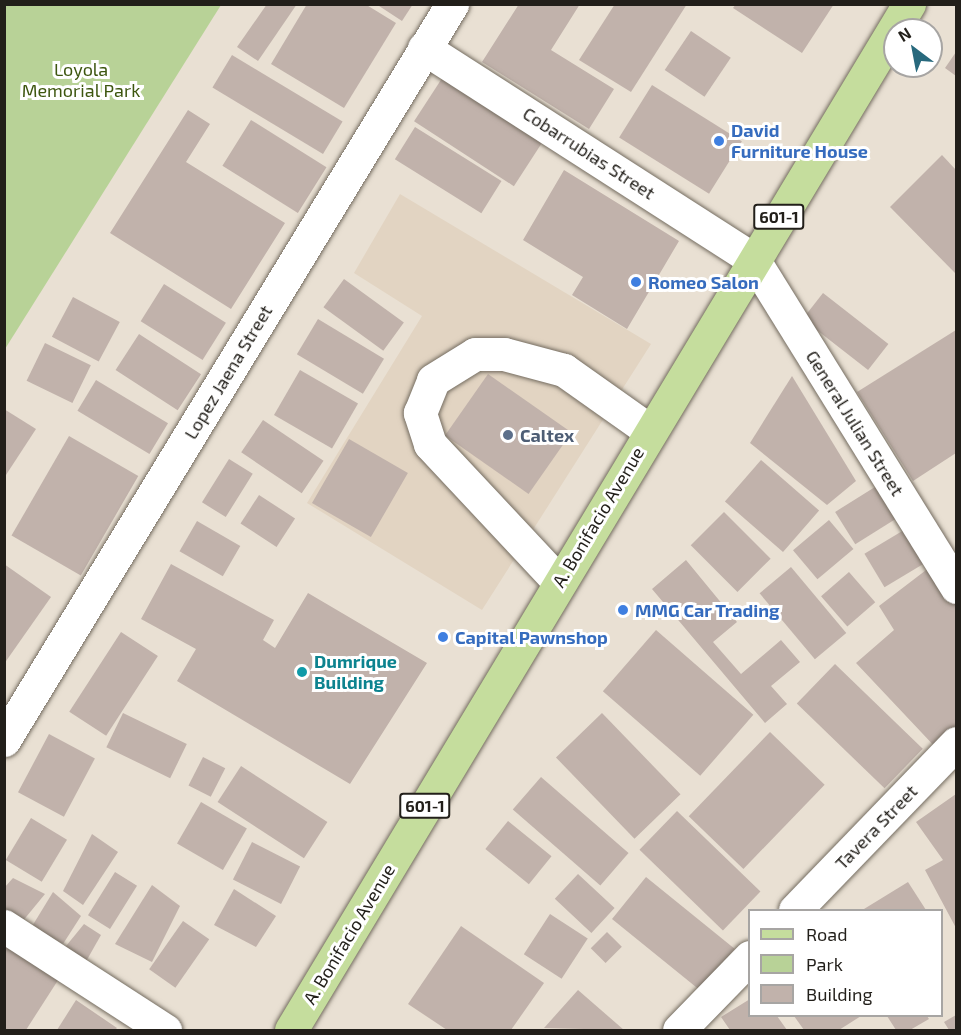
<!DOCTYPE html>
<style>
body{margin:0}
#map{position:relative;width:961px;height:1035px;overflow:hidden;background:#e9e0d3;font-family:"Exo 2",sans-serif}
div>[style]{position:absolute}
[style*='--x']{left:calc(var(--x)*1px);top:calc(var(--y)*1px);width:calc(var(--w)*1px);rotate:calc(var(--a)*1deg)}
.built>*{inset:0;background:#e2d4c2}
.green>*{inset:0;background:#b8d297}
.building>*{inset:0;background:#c1b2ab;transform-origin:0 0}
.roads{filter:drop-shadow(0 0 2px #746c60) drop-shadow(0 0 2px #746c60)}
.minor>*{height:33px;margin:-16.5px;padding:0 16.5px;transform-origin:16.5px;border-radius:16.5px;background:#fff}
.major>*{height:33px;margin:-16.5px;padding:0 16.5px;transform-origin:16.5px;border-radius:16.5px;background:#c5dd9d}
.dots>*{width:16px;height:16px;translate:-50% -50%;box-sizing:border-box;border:3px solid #fff;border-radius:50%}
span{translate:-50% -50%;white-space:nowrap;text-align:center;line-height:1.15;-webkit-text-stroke:6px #fff;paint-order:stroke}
.shield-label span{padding:2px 4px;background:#fff;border:2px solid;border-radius:4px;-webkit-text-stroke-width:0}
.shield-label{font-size:16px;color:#221f1a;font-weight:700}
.park-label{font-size:18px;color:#3d560f}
.shop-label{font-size:18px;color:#366cbe;font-weight:700}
.left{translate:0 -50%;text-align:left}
.street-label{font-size:18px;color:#221f1a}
.service-label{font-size:18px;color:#4e5e75;font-weight:700}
.culture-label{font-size:18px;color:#0d838f;font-weight:700}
.frame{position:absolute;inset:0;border:6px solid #221f1a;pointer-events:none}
.legend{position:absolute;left:748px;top:909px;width:195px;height:108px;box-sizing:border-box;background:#fff;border:2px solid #a7a5a3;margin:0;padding:8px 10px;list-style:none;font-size:18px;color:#221f1a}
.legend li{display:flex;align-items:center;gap:12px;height:30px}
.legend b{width:30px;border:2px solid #a7a5a3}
.north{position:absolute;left:883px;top:18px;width:60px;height:60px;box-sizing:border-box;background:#fff;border:2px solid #a7a5a3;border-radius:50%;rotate:328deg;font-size:16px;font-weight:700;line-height:24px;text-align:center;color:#221f1a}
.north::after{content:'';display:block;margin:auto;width:21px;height:27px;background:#28697d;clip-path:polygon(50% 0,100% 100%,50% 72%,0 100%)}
</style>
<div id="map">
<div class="built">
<div style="clip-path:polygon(400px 194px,651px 344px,482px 610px,307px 503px,422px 316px,354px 273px)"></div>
</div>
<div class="green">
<div style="clip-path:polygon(5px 4px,221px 5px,5px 349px,4px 5px)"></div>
</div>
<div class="building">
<div style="clip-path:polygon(267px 4px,297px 4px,258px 61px,237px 47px)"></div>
<div style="clip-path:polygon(307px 4px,365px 4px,396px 23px,344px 108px,271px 64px)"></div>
<div style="clip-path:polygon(376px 4px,413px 4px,402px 21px)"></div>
<div style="clip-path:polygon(519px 4px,580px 4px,551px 50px,614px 89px,589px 129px,482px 62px)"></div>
<div style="clip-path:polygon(615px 4px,687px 4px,631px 92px,579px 60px)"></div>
<div style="clip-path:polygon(736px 4px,834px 4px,802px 53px,733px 8px)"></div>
<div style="left:691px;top:31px;width:48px;height:47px;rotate:34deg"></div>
<div style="clip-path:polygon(956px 52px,956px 76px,945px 68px)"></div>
<div style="left:232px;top:55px;width:129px;height:38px;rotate:31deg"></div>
<div style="left:450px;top:66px;width:119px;height:66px;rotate:33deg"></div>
<div style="left:652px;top:85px;width:106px;height:62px;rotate:32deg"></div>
<div style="clip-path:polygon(188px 110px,210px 124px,186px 162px,285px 223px,231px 309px,110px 233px)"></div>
<div style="left:251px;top:120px;width:89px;height:54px;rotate:32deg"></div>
<div style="left:415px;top:127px;width:102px;height:38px;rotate:32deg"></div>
<div style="clip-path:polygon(942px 155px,956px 170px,956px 274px,890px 207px)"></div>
<div style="clip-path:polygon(564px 170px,679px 241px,627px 329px,572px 295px,583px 277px,523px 240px)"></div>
<div style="left:344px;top:279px;width:74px;height:35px;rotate:36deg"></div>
<div style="left:164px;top:284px;width:73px;height:44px;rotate:32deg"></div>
<div style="left:823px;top:293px;width:83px;height:33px;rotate:38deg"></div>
<div style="left:73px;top:297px;width:53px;height:45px;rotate:28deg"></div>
<div style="left:318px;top:319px;width:77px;height:41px;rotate:31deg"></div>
<div style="clip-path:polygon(956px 330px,956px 453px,913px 481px,857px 392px)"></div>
<div style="left:139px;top:334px;width:74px;height:43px;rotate:33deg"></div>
<div style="left:45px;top:343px;width:51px;height:42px;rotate:26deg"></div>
<div style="left:300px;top:370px;width:67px;height:52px;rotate:30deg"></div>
<div style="left:488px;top:374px;width:102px;height:75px;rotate:35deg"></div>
<div style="clip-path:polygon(792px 376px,856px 481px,827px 505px,750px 443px)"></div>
<div style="left:96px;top:380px;width:84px;height:36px;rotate:31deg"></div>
<div style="clip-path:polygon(4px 409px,36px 429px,4px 478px)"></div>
<div style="left:263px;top:420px;width:73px;height:39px;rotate:34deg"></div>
<div style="left:69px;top:436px;width:80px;height:115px;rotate:30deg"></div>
<div style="left:349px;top:439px;width:68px;height:74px;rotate:30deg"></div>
<div style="left:229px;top:459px;width:28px;height:51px;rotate:32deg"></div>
<div style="left:761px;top:460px;width:77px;height:55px;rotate:41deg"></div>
<div style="left:875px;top:487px;width:38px;height:47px;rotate:58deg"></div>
<div style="left:259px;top:495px;width:43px;height:34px;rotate:33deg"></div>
<div style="left:724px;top:512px;width:66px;height:47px;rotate:45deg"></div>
<div style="left:829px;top:520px;width:38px;height:47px;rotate:50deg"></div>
<div style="left:197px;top:521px;width:50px;height:35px;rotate:30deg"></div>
<div style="left:909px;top:527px;width:39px;height:52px;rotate:59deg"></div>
<div style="clip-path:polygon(686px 560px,737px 622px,713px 642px,741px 674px,781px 640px,800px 662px,771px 686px,787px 704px,765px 723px,652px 589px)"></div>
<div style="clip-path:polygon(4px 564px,51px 597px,4px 664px)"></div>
<div style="clip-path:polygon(171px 564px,274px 620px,263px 640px,275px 648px,308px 593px,427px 663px,350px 784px,177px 681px,196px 649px,141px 619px)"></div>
<div style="clip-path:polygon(934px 564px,956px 600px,956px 731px,938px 750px,856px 663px,894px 630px,879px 606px)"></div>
<div style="left:791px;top:567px;width:86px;height:41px;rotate:50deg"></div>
<div style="left:849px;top:572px;width:40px;height:37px;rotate:49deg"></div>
<div style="left:656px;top:630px;width:129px;height:81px;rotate:41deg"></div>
<div style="left:121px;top:632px;width:44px;height:95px;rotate:33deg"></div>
<div style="left:835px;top:664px;width:122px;height:55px;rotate:44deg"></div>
<div style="left:123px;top:713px;width:71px;height:38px;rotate:26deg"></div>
<div style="left:602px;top:713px;width:113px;height:64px;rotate:46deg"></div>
<div style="left:770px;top:732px;width:76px;height:117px;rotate:44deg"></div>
<div style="left:49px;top:734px;width:52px;height:66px;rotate:28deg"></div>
<div style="left:203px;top:757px;width:25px;height:32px;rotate:27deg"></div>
<div style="left:241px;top:766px;width:103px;height:43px;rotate:33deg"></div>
<div style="left:541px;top:777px;width:116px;height:43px;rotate:41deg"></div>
<div style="clip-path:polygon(956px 794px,956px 928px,925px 870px,943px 860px,916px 822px)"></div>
<div style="left:201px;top:802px;width:53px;height:48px;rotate:30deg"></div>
<div style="left:677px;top:811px;width:116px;height:54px;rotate:44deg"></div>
<div style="left:31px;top:818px;width:42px;height:49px;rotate:31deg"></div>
<div style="left:508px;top:821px;width:56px;height:36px;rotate:39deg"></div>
<div style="clip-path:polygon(92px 834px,118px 852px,83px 905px,63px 891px)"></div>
<div style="left:252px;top:842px;width:54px;height:42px;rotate:27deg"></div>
<div style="left:115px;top:872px;width:26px;height:51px;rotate:32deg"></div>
<div style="left:578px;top:874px;width:50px;height:34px;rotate:43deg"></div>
<div style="left:646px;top:877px;width:114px;height:54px;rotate:39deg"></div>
<div style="clip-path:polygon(13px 878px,45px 894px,22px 922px,4px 910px,4px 888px)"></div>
<div style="clip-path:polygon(908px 882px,926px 910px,864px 910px,864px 909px)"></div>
<div style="clip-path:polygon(152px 885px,180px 906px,152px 962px,115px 944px)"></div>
<div style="clip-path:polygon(234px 889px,276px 916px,256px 947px,214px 925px)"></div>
<div style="clip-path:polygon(53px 892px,81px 916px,63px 944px,31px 928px)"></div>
<div style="left:550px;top:914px;width:45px;height:48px;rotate:33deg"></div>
<div style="left:183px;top:921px;width:32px;height:59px;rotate:35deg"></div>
<div style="clip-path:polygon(84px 924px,101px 935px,84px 965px,62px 951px)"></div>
<div style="clip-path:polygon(461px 926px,544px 983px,511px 1030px,447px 1030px,408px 1004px)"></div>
<div style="left:607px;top:932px;width:21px;height:23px;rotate:45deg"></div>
<div style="clip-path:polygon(4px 941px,62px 974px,26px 1030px,4px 1030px)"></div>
<div style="clip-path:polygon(578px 990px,624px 1030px,544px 1028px)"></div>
<div style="clip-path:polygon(750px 999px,750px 1016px,777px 1016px,787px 1030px,730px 1030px,721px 1017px)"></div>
<div style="clip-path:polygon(76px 1000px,117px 1028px,115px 1030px,57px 1030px)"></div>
<div style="clip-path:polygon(956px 1015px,956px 1030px,949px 1030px,944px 1022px)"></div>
<div style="clip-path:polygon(794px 1016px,861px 1016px,839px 1030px,804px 1030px)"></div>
<div style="clip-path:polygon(887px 1016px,927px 1016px,929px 1019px,910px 1030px,896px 1030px)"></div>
</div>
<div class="roads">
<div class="minor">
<div style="--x:424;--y:48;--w:391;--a:32.7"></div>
<div style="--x:753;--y:259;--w:386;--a:58.2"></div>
<div style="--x:559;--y:582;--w:189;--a:-133.1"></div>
<div style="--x:430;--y:444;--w:33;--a:-108"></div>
<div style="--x:420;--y:413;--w:35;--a:-68"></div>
<div style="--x:433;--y:380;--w:49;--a:-31.8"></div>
<div style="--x:475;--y:354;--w:29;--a:0"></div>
<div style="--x:504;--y:354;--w:62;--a:14.9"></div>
<div style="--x:564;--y:370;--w:105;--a:35.3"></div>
<div style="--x:4;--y:740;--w:862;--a:-58.67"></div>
<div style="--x:795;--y:910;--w:232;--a:-46"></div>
<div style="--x:4;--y:926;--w:192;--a:32.9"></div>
<div style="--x:679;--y:1030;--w:102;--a:-45.8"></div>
</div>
<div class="major">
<div style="--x:291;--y:1030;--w:1198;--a:-58.94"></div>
</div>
</div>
<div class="dots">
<div style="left:719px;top:141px;background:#3f7fe0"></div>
<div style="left:636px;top:282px;background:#3f7fe0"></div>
<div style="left:508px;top:435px;background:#5c6f8a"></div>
<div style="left:623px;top:610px;background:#3f7fe0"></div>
<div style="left:443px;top:637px;background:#3f7fe0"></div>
<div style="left:302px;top:672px;background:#0f9aa8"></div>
</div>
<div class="shield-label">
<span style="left:779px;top:217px">601-1</span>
<span style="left:425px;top:806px">601-1</span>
</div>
<div class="park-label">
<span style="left:81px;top:80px">Loyola<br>Memorial Park</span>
</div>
<div class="shop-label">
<span class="left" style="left:731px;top:141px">David<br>Furniture House</span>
<span class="left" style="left:648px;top:282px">Romeo Salon</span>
<span class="left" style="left:635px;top:610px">MMG Car Trading</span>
<span class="left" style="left:455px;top:637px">Capital Pawnshop</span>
</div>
<div class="street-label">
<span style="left:589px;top:153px;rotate:33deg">Cobarrubias Street</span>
<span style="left:228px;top:372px;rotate:-59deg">Lopez Jaena Street</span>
<span style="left:855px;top:423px;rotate:58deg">General Julian Street</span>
<span style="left:598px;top:517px;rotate:-59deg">A. Bonifacio Avenue</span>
<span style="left:876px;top:827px;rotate:-46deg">Tavera Street</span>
<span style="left:349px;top:934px;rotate:-59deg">A. Bonifacio Avenue</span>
</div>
<div class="service-label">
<span class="left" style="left:520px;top:435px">Caltex</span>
</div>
<div class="culture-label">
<span class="left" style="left:314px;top:672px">Dumrique<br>Building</span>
</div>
<div class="frame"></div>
<ul class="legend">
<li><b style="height:8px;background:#c5dd9d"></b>Road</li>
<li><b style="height:16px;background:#b8d297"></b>Park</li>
<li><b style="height:16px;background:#c1b2ab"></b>Building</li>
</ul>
<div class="north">N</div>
</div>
